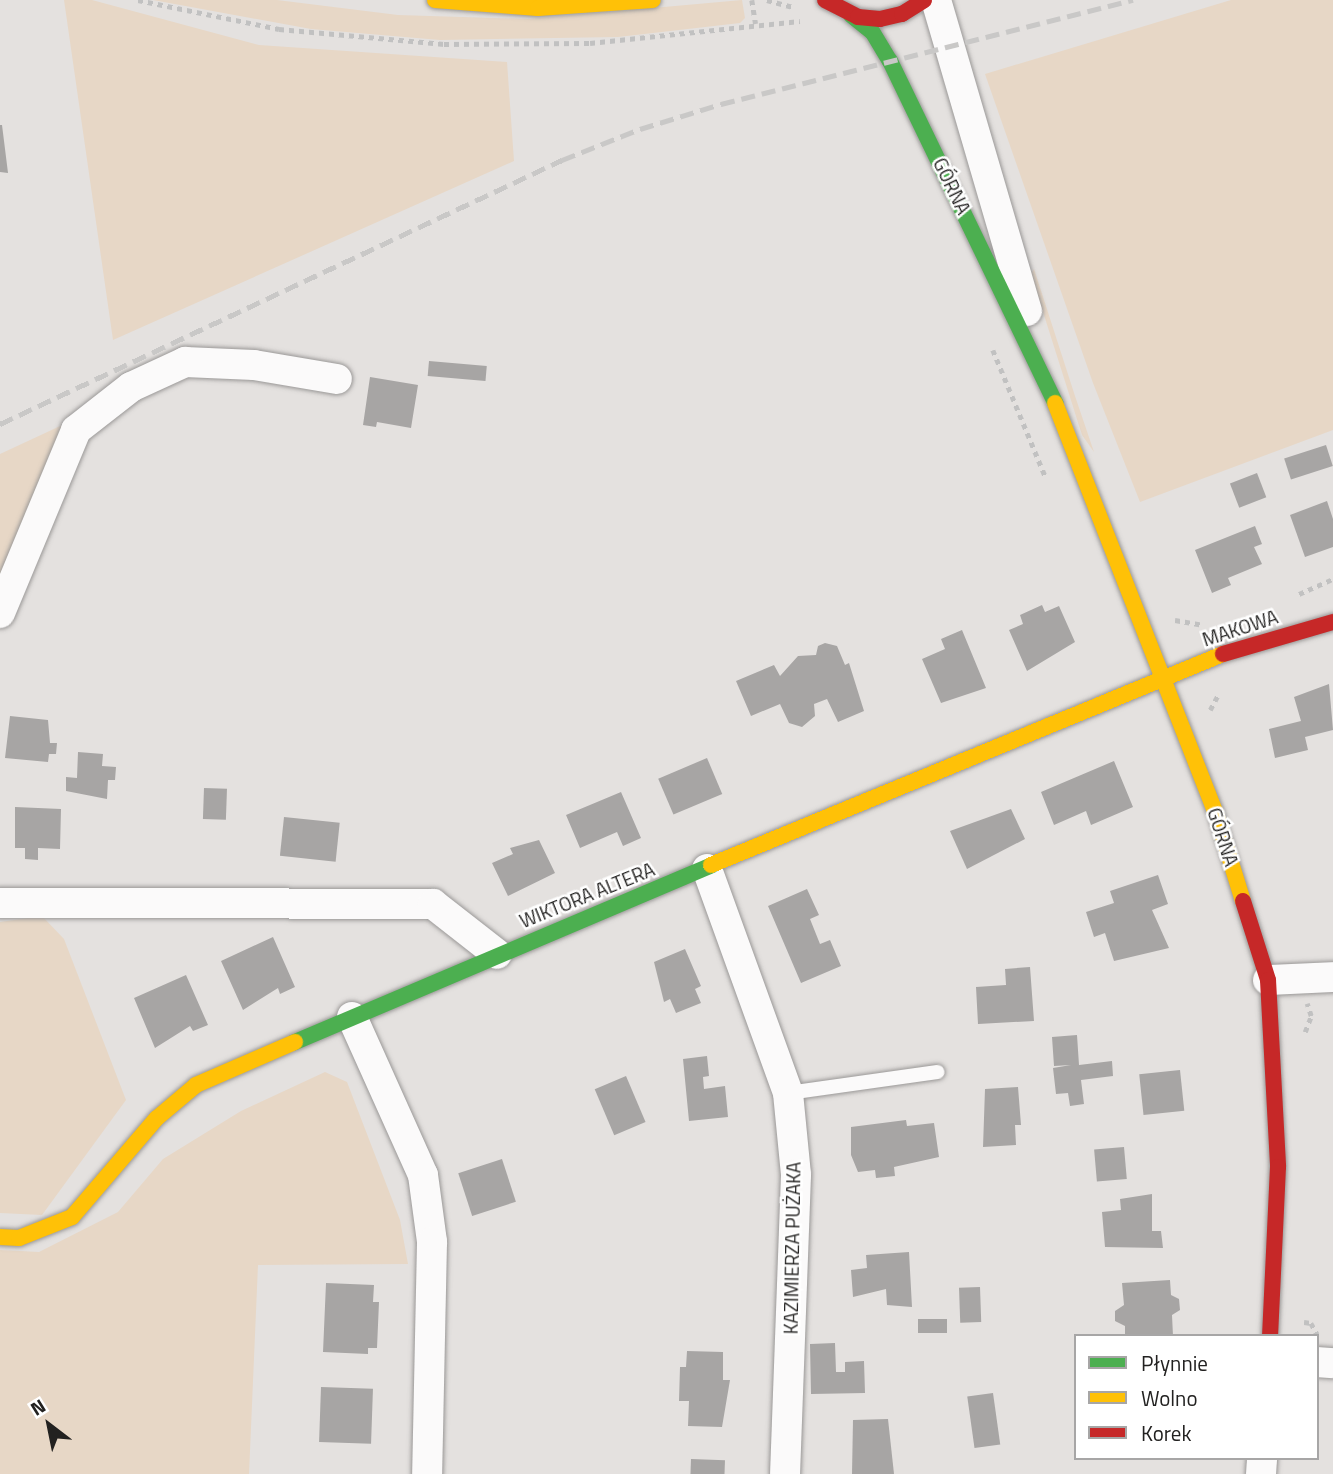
<!DOCTYPE html>
<meta charset="utf-8">
<style>
body{margin:0}
#map{position:relative;width:1333px;height:1474px;overflow:hidden;background:#e4e1df;font-family:"Titillium Web",sans-serif}
div>[style]{position:absolute}
[style*='--x']{left:calc(var(--x)*1px);top:calc(var(--y)*1px);width:calc(var(--w)*1px);rotate:calc(var(--a)*1deg)}
.green>*{inset:0;background:#e7d7c6}
.building>*{inset:0;background:#a7a5a4;transform-origin:0 0}
.path>*{height:4.5px;margin-top:-2.25px;transform-origin:0;background:repeating-linear-gradient(90deg,#c1c1c1 0 5px,transparent 0 10px)}
.roads{filter:drop-shadow(0 0 2px #9a9897) drop-shadow(0 0 2px #9a9897)}
.lane>*{height:14px;margin:-7px;padding:0 7px;transform-origin:7px;border-radius:7px;background:#fbfafa}
.street>*{height:30px;margin:-15px;padding:0 15px;transform-origin:15px;border-radius:15px;background:#fbfafa}
.fast>*{height:16px;margin:-8px;padding:0 8px;transform-origin:8px;border-radius:8px;background:#4caf50}
.slow>*{height:16px;margin:-8px;padding:0 8px;transform-origin:8px;border-radius:8px;background:#ffc107}
.jam>*{height:16px;margin:-8px;padding:0 8px;transform-origin:8px;border-radius:8px;background:#c62828}
.rail>*{height:5px;margin-top:-2.5px;transform-origin:0;background:repeating-linear-gradient(90deg,#c9c8c7 0 14px,transparent 0 21px)}
span{translate:-50% -50%;white-space:nowrap;text-align:center;line-height:1.15;-webkit-text-stroke:5px #fff;paint-order:stroke}
.street-label{font-size:19px;color:#222120}
.legend{position:absolute;left:1074px;top:1334px;width:245px;height:126px;box-sizing:border-box;background:#fff;border:2px solid #a7a6a6;margin:0;padding:9px 12px;list-style:none;font-size:21px;color:#222120}
.legend li{display:flex;align-items:center;gap:14px;height:35px}
.legend b{width:35px;border:2px solid #a7a6a6}
.north{position:absolute;left:14px;top:1390px;width:70px;height:70px;-webkit-text-stroke:5px #fff;paint-order:stroke;rotate:328deg;font-size:19px;font-weight:700;line-height:28px;text-align:center;color:#222120}
.north::after{content:'';display:block;margin:auto;width:24px;height:32px;background:#222120;clip-path:polygon(50% 0,100% 100%,50% 72%,0 100%)}
</style>
<div id="map">
<div class="green">
<div style="clip-path:polygon(64px 0,92px 0,259px 45px,507px 62px,514px 161px,113px 340px)"></div>
<div style="clip-path:polygon(153px 0,277px 0,398px 15px,530px 19px,742px 0,745px 18px,740px 23px,618px 37px,440px 40px,311px 29px)"></div>
<div style="clip-path:polygon(1231px 0,1333px 0,1333px 430px,1140px 502px,1093px 383px,985px 74px)"></div>
<div style="clip-path:polygon(1034px 269px,1075px 396px,1094px 452px,1082px 435px,1031px 274px)"></div>
<div style="clip-path:polygon(71px 421px,0 586px,0 454px)"></div>
<div style="clip-path:polygon(42px 916px,64px 939px,126px 1100px,42px 1215px,0 1213px,0 922px)"></div>
<div style="clip-path:polygon(325px 1072px,347px 1082px,400px 1220px,408px 1264px,258px 1265px,249px 1474px,0 1474px,0 1250px,39px 1252px,118px 1212px,163px 1159px,241px 1111px)"></div>
</div>
<div class="building">
<div style="clip-path:polygon(0 125px,2px 125px,8px 173px,0 172px)"></div>
<div style="left:429px;top:361px;width:58px;height:15px;rotate:5deg"></div>
<div style="clip-path:polygon(370px 377px,418px 385px,411px 428px,377px 422px,376px 427px,363px 425px)"></div>
<div style="left:1326px;top:445px;width:22px;height:44px;rotate:72deg"></div>
<div style="left:1257px;top:473px;width:26px;height:29px;rotate:69deg"></div>
<div style="clip-path:polygon(1327px 501px,1333px 519px,1333px 547px,1305px 557px,1290px 515px)"></div>
<div style="clip-path:polygon(1255px 526px,1262px 544px,1254px 547px,1262px 564px,1228px 578px,1231px 585px,1212px 593px,1195px 550px)"></div>
<div style="clip-path:polygon(1042px 605px,1045px 612px,1059px 606px,1075px 642px,1027px 671px,1009px 630px,1023px 624px,1020px 615px)"></div>
<div style="clip-path:polygon(962px 630px,986px 688px,941px 703px,922px 659px,945px 649px,941px 639px)"></div>
<div style="clip-path:polygon(825px 643px,837px 646px,845px 665px,849px 663px,864px 711px,838px 722px,827px 699px,814px 704px,815px 716px,802px 727px,789px 723px,780px 704px,751px 716px,736px 681px,774px 665px,780px 676px,798px 656px,816px 655px,818px 646px)"></div>
<div style="clip-path:polygon(1329px 684px,1333px 730px,1305px 737px,1308px 750px,1275px 758px,1269px 729px,1301px 721px,1294px 697px)"></div>
<div style="clip-path:polygon(10px 716px,48px 720px,50px 743px,57px 743px,56px 754px,49px 754px,48px 762px,5px 758px)"></div>
<div style="clip-path:polygon(78px 752px,103px 754px,102px 766px,116px 767px,115px 780px,108px 780px,107px 799px,66px 791px,66px 777px,77px 778px)"></div>
<div style="left:707px;top:758px;width:39px;height:53px;rotate:67deg"></div>
<div style="clip-path:polygon(1114px 761px,1133px 807px,1091px 825px,1086px 811px,1054px 825px,1041px 792px)"></div>
<div style="left:204px;top:788px;width:23px;height:31px;rotate:2deg"></div>
<div style="clip-path:polygon(621px 792px,641px 838px,623px 846px,617px 832px,580px 848px,566px 815px)"></div>
<div style="clip-path:polygon(15px 807px,61px 809px,60px 849px,38px 848px,38px 860px,25px 859px,25px 848px,15px 848px)"></div>
<div style="clip-path:polygon(1011px 809px,1025px 839px,967px 869px,950px 831px)"></div>
<div style="left:284px;top:817px;width:56px;height:39px;rotate:6deg"></div>
<div style="clip-path:polygon(539px 840px,555px 873px,508px 896px,492px 863px,513px 854px,510px 848px)"></div>
<div style="clip-path:polygon(1158px 875px,1168px 904px,1152px 910px,1169px 948px,1114px 961px,1105px 933px,1094px 937px,1086px 912px,1114px 903px,1110px 891px)"></div>
<div style="clip-path:polygon(807px 889px,819px 915px,810px 919px,820px 944px,830px 940px,841px 966px,801px 983px,768px 906px)"></div>
<div style="clip-path:polygon(273px 937px,295px 987px,280px 994px,278px 988px,243px 1010px,221px 961px)"></div>
<div style="clip-path:polygon(685px 949px,701px 986px,695px 989px,701px 1003px,676px 1013px,670px 999px,664px 1002px,654px 962px)"></div>
<div style="clip-path:polygon(1030px 967px,1034px 1021px,978px 1024px,976px 987px,1006px 985px,1005px 969px)"></div>
<div style="clip-path:polygon(186px 975px,208px 1025px,193px 1031px,190px 1026px,155px 1048px,134px 998px)"></div>
<div style="clip-path:polygon(1077px 1035px,1079px 1065px,1112px 1061px,1113px 1076px,1081px 1080px,1084px 1104px,1070px 1106px,1068px 1093px,1056px 1094px,1053px 1068px,1071px 1065px,1054px 1066px,1052px 1037px)"></div>
<div style="clip-path:polygon(707px 1056px,709px 1076px,703px 1077px,704px 1089px,725px 1086px,728px 1117px,689px 1121px,683px 1059px)"></div>
<div style="left:1180px;top:1070px;width:41px;height:41px;rotate:84deg"></div>
<div style="left:626px;top:1076px;width:50px;height:34px;rotate:67deg"></div>
<div style="clip-path:polygon(1018px 1087px,1021px 1125px,1015px 1125px,1016px 1145px,983px 1147px,985px 1089px)"></div>
<div style="clip-path:polygon(906px 1120px,907px 1126px,934px 1123px,939px 1157px,894px 1167px,895px 1176px,876px 1178px,875px 1170px,858px 1172px,851px 1155px,851px 1127px)"></div>
<div style="left:1124px;top:1147px;width:32px;height:30px;rotate:85deg"></div>
<div style="left:502px;top:1159px;width:45px;height:46px;rotate:72deg"></div>
<div style="clip-path:polygon(1152px 1194px,1152px 1231px,1161px 1231px,1163px 1248px,1105px 1247px,1102px 1212px,1121px 1210px,1120px 1199px)"></div>
<div style="clip-path:polygon(909px 1252px,912px 1307px,887px 1305px,886px 1289px,853px 1297px,851px 1270px,867px 1268px,866px 1255px)"></div>
<div style="clip-path:polygon(1170px 1280px,1171px 1295px,1179px 1299px,1180px 1310px,1172px 1315px,1173px 1336px,1125px 1336px,1125px 1326px,1115px 1321px,1115px 1311px,1124px 1305px,1122px 1283px)"></div>
<div style="clip-path:polygon(326px 1283px,374px 1285px,373px 1302px,379px 1302px,377px 1348px,368px 1348px,368px 1354px,323px 1352px)"></div>
<div style="left:980px;top:1287px;width:35px;height:21px;rotate:88deg"></div>
<div style="left:947px;top:1319px;width:14px;height:29px;rotate:90deg"></div>
<div style="clip-path:polygon(835px 1343px,836px 1372px,845px 1372px,845px 1362px,864px 1361px,865px 1393px,811px 1394px,810px 1344px)"></div>
<div style="clip-path:polygon(687px 1351px,723px 1352px,723px 1380px,730px 1380px,722px 1427px,688px 1426px,689px 1401px,679px 1401px,680px 1367px,686px 1367px)"></div>
<div style="left:321px;top:1387px;width:52px;height:55px;rotate:2deg"></div>
<div style="left:993px;top:1393px;width:52px;height:26px;rotate:82deg"></div>
<div style="clip-path:polygon(888px 1419px,894px 1474px,852px 1474px,853px 1420px)"></div>
<div style="left:691px;top:1459px;width:34px;height:15px;rotate:2deg"></div>
</div>
<div class="path">
<div style="--x:138;--y:0;--w:144;--a:11.6"></div>
<div style="--x:279;--y:29;--w:166;--a:5.2"></div>
<div style="--x:444;--y:44;--w:146;--a:-0.4"></div>
<div style="--x:590;--y:43;--w:211;--a:-6"></div>
<div style="--x:752;--y:0;--w:24;--a:81"></div>
<div style="--x:767;--y:0;--w:27;--a:15"></div>
<div style="--x:993;--y:350;--w:139;--a:67.5"></div>
<div style="--x:1299;--y:594;--w:37;--a:-24"></div>
<div style="--x:1175;--y:620;--w:29;--a:10"></div>
<div style="--x:1210;--y:710;--w:19;--a:-62"></div>
<div style="--x:1305;--y:1032;--w:17;--a:-69"></div>
<div style="--x:1311;--y:1016;--w:13;--a:-108"></div>
<div style="--x:1304;--y:1322;--w:7;--a:8"></div>
<div style="--x:1311;--y:1323;--w:13;--a:61"></div>
</div>
<div class="roads">
<div class="lane">
<div style="--x:788;--y:1093;--w:151;--a:-8"></div>
</div>
<div class="street">
<div style="--x:936;--y:0;--w:324;--a:73.7"></div>
<div style="--x:0;--y:613;--w:198;--a:-67.4"></div>
<div style="--x:76;--y:430;--w:70;--a:-38"></div>
<div style="--x:131;--y:387;--w:60;--a:-24.8"></div>
<div style="--x:185;--y:362;--w:69;--a:2.5"></div>
<div style="--x:254;--y:365;--w:84;--a:9.6"></div>
<div style="--x:707;--y:869;--w:238;--a:70.1"></div>
<div style="--x:788;--y:1093;--w:82;--a:84.4"></div>
<div style="--x:796;--y:1175;--w:299;--a:92.1"></div>
<div style="--x:0;--y:903;--w:433;--a:0.1"></div>
<div style="--x:433;--y:904;--w:81;--a:38"></div>
<div style="--x:1268;--y:980;--w:65;--a:-2.6"></div>
<div style="--x:352;--y:1017;--w:173;--a:65.8"></div>
<div style="--x:423;--y:1175;--w:68;--a:82.3"></div>
<div style="--x:432;--y:1242;--w:232;--a:91.2"></div>
<div style="--x:1317;--y:1362;--w:16;--a:4"></div>
<div style="--x:1261;--y:1474;--w:16;--a:-86"></div>
</div>
<div class="fast">
<div style="--x:851;--y:15;--w:28;--a:39"></div>
<div style="--x:873;--y:33;--w:33;--a:59"></div>
<div style="--x:890;--y:61;--w:380;--a:64.2"></div>
<div style="--x:295;--y:1042;--w:452;--a:-23"></div>
</div>
<div class="slow">
<div style="--x:435;--y:0;--w:103;--a:4.4"></div>
<div style="--x:538;--y:8;--w:115;--a:-4"></div>
<div style="--x:1055;--y:403;--w:441;--a:68.6"></div>
<div style="--x:1216;--y:814;--w:91;--a:72.8"></div>
<div style="--x:711;--y:865;--w:554;--a:-22.4"></div>
<div style="--x:0;--y:1237;--w:19;--a:3"></div>
<div style="--x:19;--y:1238;--w:57;--a:-21.6"></div>
<div style="--x:72;--y:1217;--w:130;--a:-49.4"></div>
<div style="--x:157;--y:1118;--w:51;--a:-40.2"></div>
<div style="--x:196;--y:1085;--w:108;--a:-23.5"></div>
</div>
<div class="jam">
<div style="--x:825;--y:0;--w:37;--a:27"></div>
<div style="--x:858;--y:17;--w:22;--a:5"></div>
<div style="--x:880;--y:19;--w:23;--a:-13"></div>
<div style="--x:902;--y:14;--w:26;--a:-32"></div>
<div style="--x:1223;--y:654;--w:115;--a:-16.2"></div>
<div style="--x:1243;--y:901;--w:83;--a:72.4"></div>
<div style="--x:1268;--y:980;--w:187;--a:86.9"></div>
<div style="--x:1278;--y:1167;--w:169;--a:92.7"></div>
</div>
</div>
<div class="rail">
<div style="--x:0;--y:424;--w:621;--a:-25.16"></div>
<div style="--x:562;--y:160;--w:84;--a:-21.7"></div>
<div style="--x:640;--y:129;--w:85;--a:-17.2"></div>
<div style="--x:721;--y:104;--w:425;--a:-14.2"></div>
</div>
<div class="street-label">
<span style="left:952px;top:186px;rotate:64deg">GÓRNA</span>
<span style="left:1240px;top:628px;rotate:-18deg">MAKOWA</span>
<span style="left:1223px;top:837px;rotate:72deg">GÓRNA</span>
<span style="left:587px;top:895px;rotate:-22deg">WIKTORA ALTERA</span>
<span style="left:792px;top:1248px;rotate:-89deg">KAZIMIERZA PUŻAKA</span>
</div>
<ul class="legend">
<li><b style="height:9px;background:#4caf50"></b>Płynnie</li>
<li><b style="height:9px;background:#ffc107"></b>Wolno</li>
<li><b style="height:9px;background:#c62828"></b>Korek</li>
</ul>
<div class="north">N</div>
</div>
